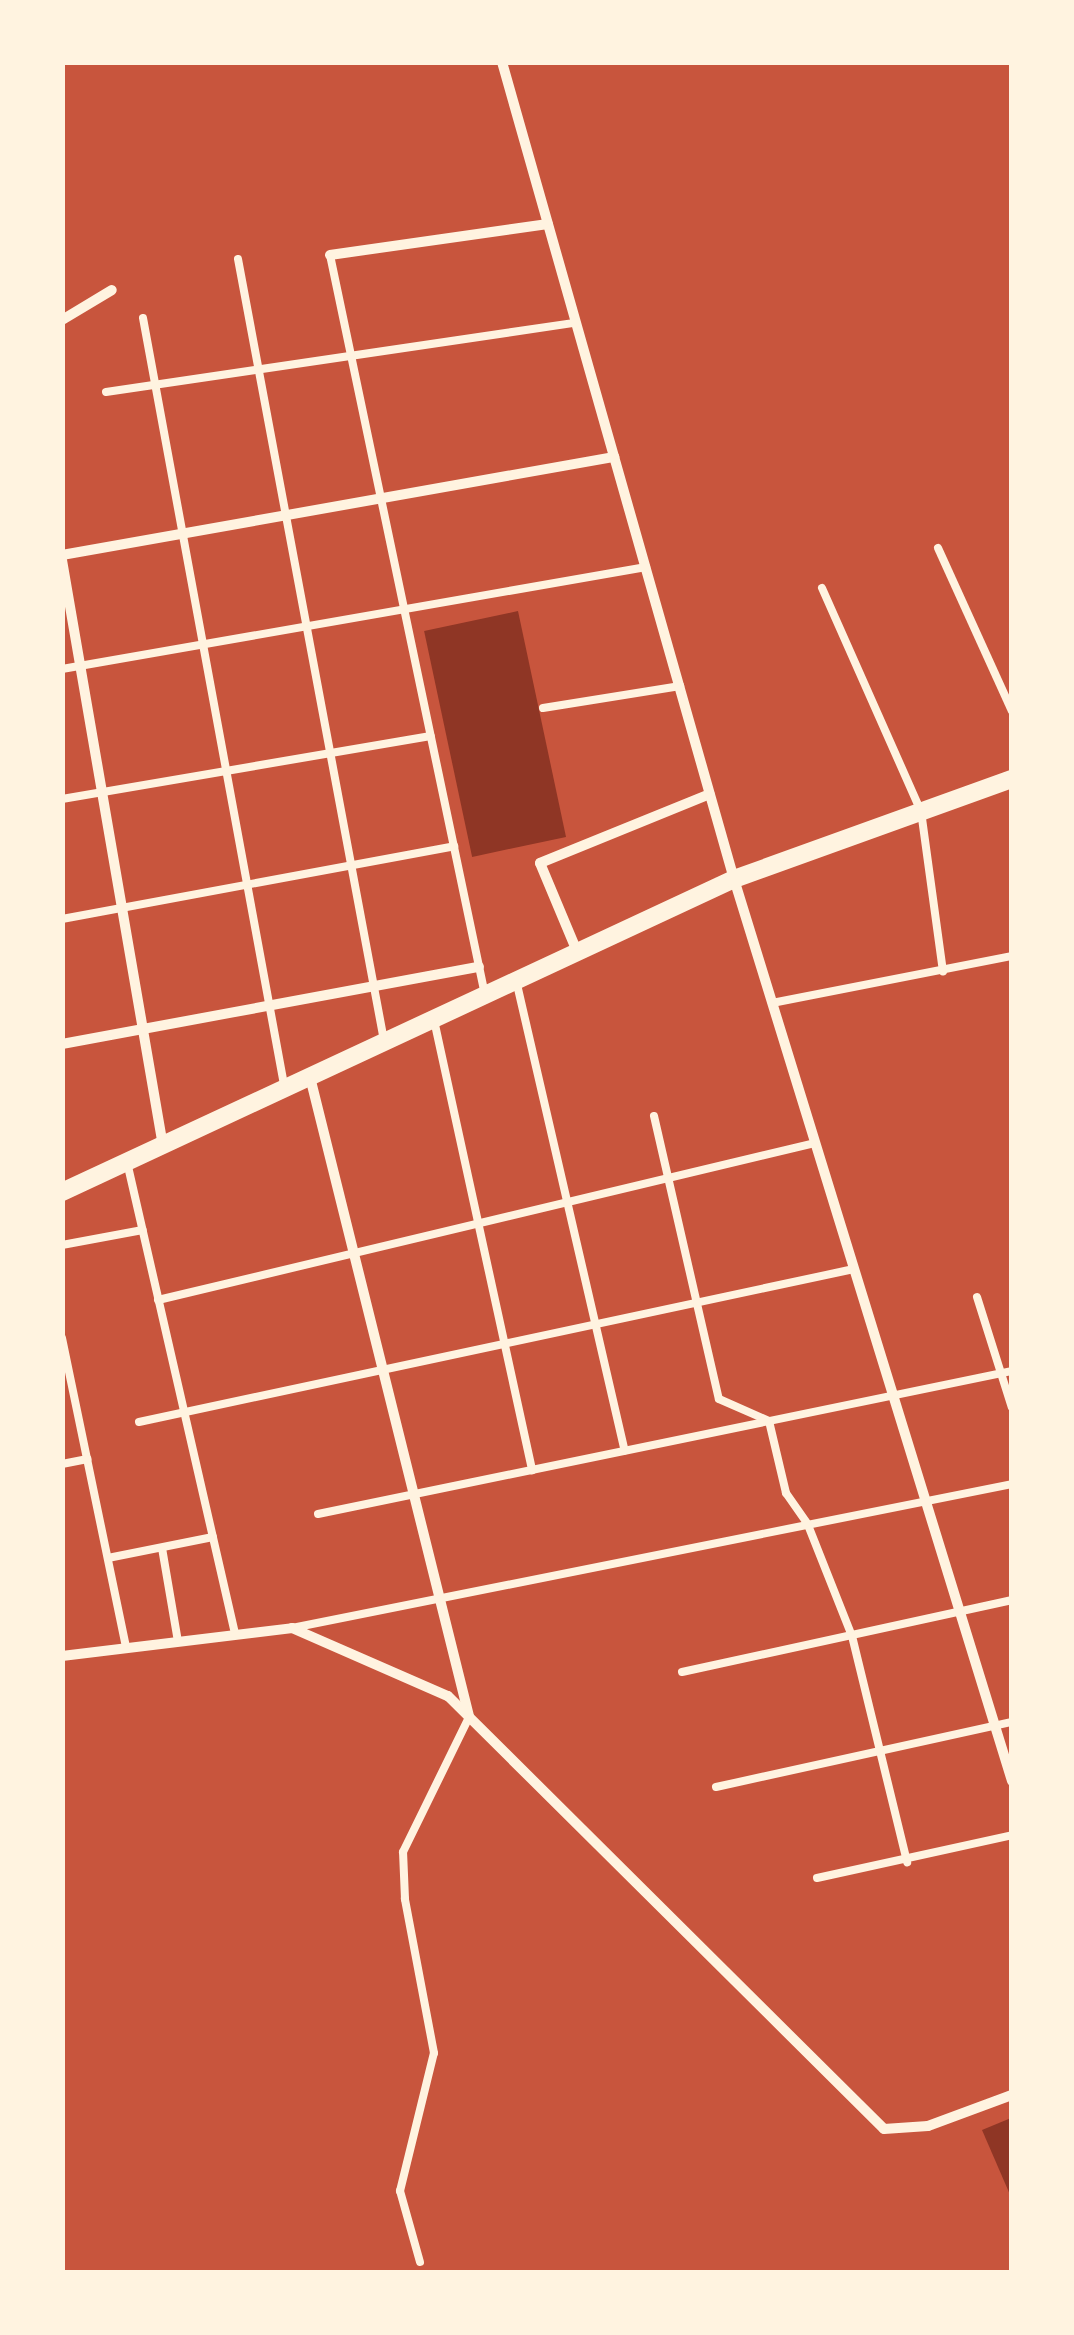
<!DOCTYPE html>
<style>
body{margin:0}
#map{position:relative;width:1074px;height:2335px;overflow:hidden;background:#c8553d;font-family:Figtree,sans-serif}
div>[style]{position:absolute}
[style*='--x']{left:calc(var(--x)*1px);top:calc(var(--y)*1px);width:calc(var(--w)*1px);rotate:calc(var(--a)*1deg)}
.water>*{inset:0;background:#8f3625;transform-origin:0 0}
.service>*{height:8px;margin:-4px;padding:0 4px;transform-origin:4px;border-radius:4px;background:#fff3e0}
.minor>*{height:10px;margin:-5px;padding:0 5px;transform-origin:5px;border-radius:5px;background:#fff3e0}
.tertiary>*{height:18px;margin:-9px;padding:0 9px;transform-origin:9px;border-radius:9px;background:#fff3e0}
span{translate:-50% -50%;white-space:nowrap;text-align:center;line-height:1.15;-webkit-text-stroke:8px #fff3e0;paint-order:stroke}
.frame{position:absolute;inset:0;border:65px solid #fff3e0;pointer-events:none}
</style>
<div id="map">
<div class="water">
<div style="left:518px;top:611px;width:231px;height:96px;rotate:78deg"></div>
<div style="clip-path:polygon(1011px 2118px,1011px 2197px,982px 2130px)"></div>
</div>
<div class="service">
<div style="--x:330;--y:255;--w:756;--a:78.17"></div>
<div style="--x:238;--y:259;--w:796;--a:79.42"></div>
<div style="--x:143;--y:318;--w:780;--a:79.58"></div>
<div style="--x:106;--y:392;--w:475;--a:-8.4"></div>
<div style="--x:938;--y:548;--w:179;--a:65.6"></div>
<div style="--x:822;--y:588;--w:244;--a:66.1"></div>
<div style="--x:921;--y:811;--w:162;--a:82.2"></div>
<div style="--x:62;--y:669;--w:593;--a:-9.91"></div>
<div style="--x:543;--y:708;--w:139;--a:-9.1"></div>
<div style="--x:62;--y:799;--w:374;--a:-9.7"></div>
<div style="--x:62;--y:919;--w:399;--a:-10.5"></div>
<div style="--x:516;--y:980;--w:483;--a:77"></div>
<div style="--x:772;--y:1003;--w:245;--a:-11.1"></div>
<div style="--x:434;--y:1020;--w:461;--a:77.7"></div>
<div style="--x:654;--y:1116;--w:290;--a:77.1"></div>
<div style="--x:719;--y:1399;--w:55;--a:23.7"></div>
<div style="--x:769;--y:1421;--w:74;--a:76.7"></div>
<div style="--x:786;--y:1493;--w:39;--a:55"></div>
<div style="--x:808;--y:1525;--w:119;--a:68.4"></div>
<div style="--x:852;--y:1636;--w:233;--a:76.3"></div>
<div style="--x:127;--y:1162;--w:485;--a:77.1"></div>
<div style="--x:62;--y:1245;--w:82;--a:-10.5"></div>
<div style="--x:977;--y:1297;--w:116;--a:72.5"></div>
<div style="--x:158;--y:1300;--w:675;--a:-13.44"></div>
<div style="--x:62;--y:1338;--w:317;--a:78.3"></div>
<div style="--x:139;--y:1422;--w:731;--a:-12.08"></div>
<div style="--x:62;--y:1464;--w:26;--a:-11"></div>
<div style="--x:318;--y:1514;--w:709;--a:-11.64"></div>
<div style="--x:162;--y:1548;--w:95;--a:80.3"></div>
<div style="--x:108;--y:1558;--w:107;--a:-11.3"></div>
<div style="--x:292;--y:1628;--w:734;--a:-11.31"></div>
<div style="--x:682;--y:1672;--w:338;--a:-12.3"></div>
<div style="--x:716;--y:1787;--w:303;--a:-12.4"></div>
<div style="--x:817;--y:1878;--w:200;--a:-12.4"></div>
<div style="--x:420;--y:2262;--w:74;--a:-105.7"></div>
<div style="--x:400;--y:2191;--w:142;--a:-76.2"></div>
<div style="--x:434;--y:2053;--w:157;--a:-100.7"></div>
<div style="--x:405;--y:1899;--w:47;--a:-92.4"></div>
<div style="--x:403;--y:1852;--w:150;--a:-63.9"></div>
</div>
<div class="minor">
<div style="--x:502;--y:62;--w:849;--a:74.15"></div>
<div style="--x:734;--y:879;--w:944;--a:72.87"></div>
<div style="--x:330;--y:255;--w:220;--a:-8.1"></div>
<div style="--x:62;--y:320;--w:58;--a:-31"></div>
<div style="--x:62;--y:555;--w:561;--a:-10.07"></div>
<div style="--x:62;--y:560;--w:595;--a:80.22"></div>
<div style="--x:576;--y:949;--w:93;--a:-112.7"></div>
<div style="--x:540;--y:863;--w:183;--a:-22.1"></div>
<div style="--x:62;--y:1044;--w:424;--a:-10.5"></div>
<div style="--x:310;--y:1077;--w:658;--a:76.03"></div>
<div style="--x:62;--y:1656;--w:232;--a:-6.9"></div>
<div style="--x:292;--y:1628;--w:170;--a:23.6"></div>
<div style="--x:448;--y:1696;--w:614;--a:44.8"></div>
<div style="--x:884;--y:2129;--w:44;--a:-3.9"></div>
<div style="--x:928;--y:2126;--w:90;--a:-20.3"></div>
</div>
<div class="tertiary">
<div style="--x:62;--y:1192;--w:741;--a:-24.97"></div>
<div style="--x:734;--y:879;--w:295;--a:-19.8"></div>
</div>
<div class="frame"></div>
</div>
